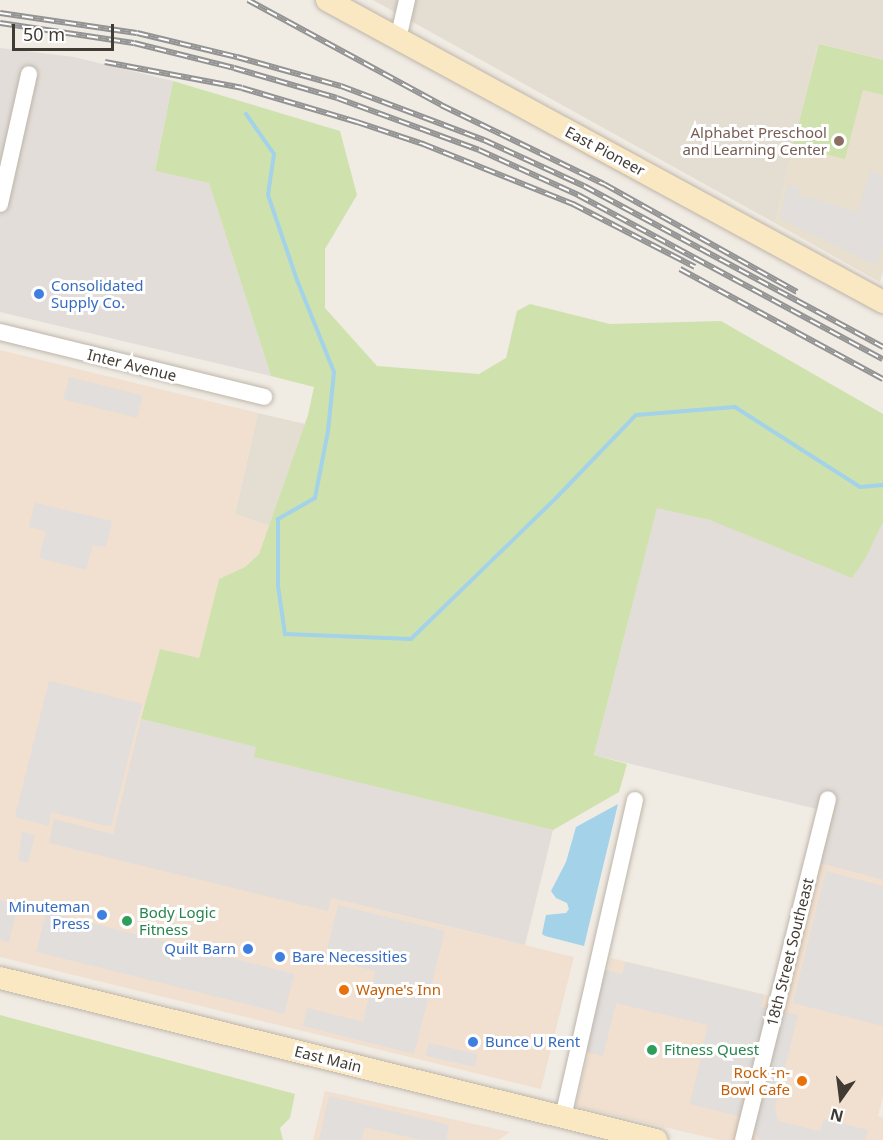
<!DOCTYPE html>
<style>
body{margin:0}
#map{position:relative;width:883px;height:1140px;overflow:hidden;background:#f0ebe3;font-family:"Noto Sans",sans-serif}
div>[style]{position:absolute}
[style*='--x']{left:calc(var(--x)*1px);top:calc(var(--y)*1px);width:calc(var(--w)*1px);rotate:calc(var(--a)*1deg)}
.residential>*{inset:0;background:#e4ddd2}
.commercial>*{inset:0;background:#f1e0cf}
.industrial>*{inset:0;background:#e2ddd8}
.education>*{inset:0;background:#e8dfce}
.green>*{inset:0;background:#cfe2ae}
.parking>*{inset:0;background:#e1dedb;transform-origin:0 0}
.water>*{inset:0;background:#a3d2e9}
.stream>*{height:4px;margin:-2px;padding:0 2px;transform-origin:2px;border-radius:2px;background:#a3d2e9}
.roads{filter:drop-shadow(0 0 2px #beb5aa) drop-shadow(0 0 2px #beb5aa)}
.street>*{height:16px;margin:-8px;padding:0 8px;transform-origin:8px;border-radius:8px;background:#fff}
.secondary>*{height:22px;margin:-11px;padding:0 11px;transform-origin:11px;border-radius:11px;background:#fae8c3}
.rail>*{height:6px;margin-top:-3px;transform-origin:0;background:repeating-linear-gradient(90deg,#fff 0 11px,#939393 0 22px);box-sizing:border-box;border-block:2px solid #939393}
.dots>*{width:16px;height:16px;translate:-50% -50%;box-sizing:border-box;border:3px solid #fff;border-radius:50%}
span{translate:-50% -50%;white-space:nowrap;text-align:center;line-height:1.15;-webkit-text-stroke:6px #fff;paint-order:stroke}
.education-label{font-size:15px;color:#785e54}
.right{translate:-100% -50%;text-align:right}
.street-label{font-size:15px;color:#413b34}
.shop-label{font-size:15px;color:#366cbe}
.left{translate:0 -50%;text-align:left}
.leisure-label{font-size:15px;color:#27864d}
.food-label{font-size:15px;color:#c56008}
.north{position:absolute;left:811px;top:1068px;width:60px;height:60px;-webkit-text-stroke:4px #fff;paint-order:stroke;rotate:194deg;font-size:16px;font-weight:700;line-height:24px;text-align:center;color:#413b34}
.north::after{content:'';display:block;margin:auto;width:21px;height:27px;background:#413b34;clip-path:polygon(50% 0,100% 100%,50% 72%,0 100%)}
.scale{position:absolute;left:12px;top:24px;width:102px;height:27px;box-sizing:border-box;border:3px solid #413b34;border-top:0;padding-left:8px;font-size:18px;line-height:21px;white-space:nowrap;color:#413b34;-webkit-text-stroke:4px #fff;paint-order:stroke}
</style>
<div id="map">
<div class="residential">
<div style="clip-path:polygon(373px 0,883px 0,883px 59px,818px 43px,775px 223px)"></div>
<div style="clip-path:polygon(258px 413px,305px 424px,269px 526px,235px 514px)"></div>
</div>
<div class="commercial">
<div style="clip-path:polygon(0 350px,258px 413px,235px 514px,269px 526px,259px 554px,245px 567px,219px 579px,199px 658px,160px 650px,113px 834px,55px 820px,327px 911px,331px 898px,574px 957px,541px 1089px,0 957px)"></div>
<div style="clip-path:polygon(805px 859px,883px 880px,883px 1096px,878px 1116px,883px 1118px,883px 1140px,719px 1140px,576px 1106px,611px 958px,771px 996px)"></div>
<div style="clip-path:polygon(325px 1091px,510px 1132px,498px 1140px,313px 1140px)"></div>
</div>
<div class="industrial">
<div style="clip-path:polygon(0 48px,74px 57px,173px 81px,155px 171px,209px 183px,271px 376px,0 312px)"></div>
<div style="clip-path:polygon(883px 496px,883px 880px,805px 859px,817px 809px,594px 755px,657px 507px,865px 558px)"></div>
<div style="clip-path:polygon(141px 719px,257px 747px,255px 757px,553px 830px,525px 945px,331px 898px,328px 911px,49px 843px,54px 819px,113px 834px)"></div>
</div>
<div class="education">
<div style="clip-path:polygon(818px 42px,883px 59px,883px 271px,880px 282px,775px 223px)"></div>
</div>
<div class="green">
<div style="clip-path:polygon(819px 44px,883px 60px,883px 95px,863px 90px,845px 159px,793px 146px)"></div>
<div style="clip-path:polygon(173px 81px,340px 131px,357px 195px,325px 249px,325px 308px,377px 366px,479px 374px,506px 358px,517px 311px,530px 304px,610px 324px,721px 321px,883px 414px,883px 522px,865px 559px,852px 578px,710px 520px,657px 508px,594px 755px,627px 764px,619px 792px,553px 830px,254px 757px,256px 747px,141px 719px,160px 649px,199px 658px,219px 579px,245px 567px,259px 554px,308px 415px,314px 387px,271px 376px,209px 183px,155px 171px)"></div>
<div style="clip-path:polygon(0 1015px,295px 1094px,290px 1118px,280px 1128px,283px 1140px,0 1140px)"></div>
</div>
<div class="parking">
<div style="clip-path:polygon(870px 170px,883px 174px,883px 245px,877px 266px,779px 218px,788px 184px,800px 189px,799px 195px,858px 212px)"></div>
<div style="left:69px;top:377px;width:76px;height:23px;rotate:14deg"></div>
<div style="clip-path:polygon(35px 503px,112px 521px,106px 547px,93px 545px,86px 570px,39px 558px,46px 531px,29px 527px)"></div>
<div style="clip-path:polygon(49px 681px,142px 704px,111px 827px,52px 812px,48px 826px,15px 817px)"></div>
<div style="clip-path:polygon(22px 832px,35px 835px,28px 863px,18px 860px)"></div>
<div style="clip-path:polygon(826px 871px,883px 886px,883px 1026px,793px 1003px)"></div>
<div style="clip-path:polygon(0 900px,18px 904px,9px 942px,0 940px)"></div>
<div style="clip-path:polygon(338px 905px,445px 931px,414px 1054px,303px 1026px,307px 1008px,363px 1022px,375px 971px,325px 958px)"></div>
<div style="left:46px;top:912px;width:256px;height:41px;rotate:14deg"></div>
<div style="clip-path:polygon(626px 962px,764px 995px,761px 1007px,769px 1009px,742px 1117px,690px 1104px,708px 1025px,616px 1003px,603px 1056px,574px 1049px,594px 967px,622px 974px)"></div>
<div style="clip-path:polygon(781px 1011px,798px 1015px,775px 1107px,778px 1121px,820px 1131px,824px 1119px,868px 1130px,865px 1140px,760px 1140px,752px 1127px)"></div>
<div style="left:429px;top:1043px;width:50px;height:13px;rotate:13deg"></div>
<div style="clip-path:polygon(329px 1096px,449px 1125px,446px 1140px,422px 1140px,365px 1127px,361px 1140px,319px 1140px)"></div>
</div>
<div class="water">
<div style="clip-path:polygon(618px 804px,584px 946px,545px 936px,542px 934px,546px 915px,566px 913px,569px 909px,567px 903px,556px 898px,551px 891px,566px 862px,576px 827px)"></div>
</div>
<div class="stream">
<div style="--x:246;--y:114;--w:49;--a:55"></div>
<div style="--x:274;--y:154;--w:41;--a:98.3"></div>
<div style="--x:268;--y:195;--w:90;--a:71.2"></div>
<div style="--x:297;--y:280;--w:99;--a:68.1"></div>
<div style="--x:334;--y:372;--w:59;--a:95.8"></div>
<div style="--x:328;--y:431;--w:68;--a:101"></div>
<div style="--x:315;--y:498;--w:43;--a:150.4"></div>
<div style="--x:278;--y:519;--w:67;--a:90"></div>
<div style="--x:278;--y:586;--w:49;--a:81.7"></div>
<div style="--x:285;--y:634;--w:126;--a:2.3"></div>
<div style="--x:411;--y:639;--w:202;--a:-44.2"></div>
<div style="--x:556;--y:498;--w:115;--a:-46.1"></div>
<div style="--x:636;--y:415;--w:99;--a:-4.6"></div>
<div style="--x:735;--y:407;--w:148;--a:32.6"></div>
<div style="--x:860;--y:487;--w:23;--a:-5"></div>
</div>
<div class="roads">
<div class="street">
<div style="--x:398;--y:39;--w:40;--a:-77"></div>
<div style="--x:0;--y:204;--w:133;--a:-77.4"></div>
<div style="--x:0;--y:332;--w:272;--a:13.8"></div>
<div style="--x:563;--y:1117;--w:325;--a:-77.2"></div>
<div style="--x:743;--y:1140;--w:351;--a:-76"></div>
</div>
<div class="secondary">
<div style="--x:327;--y:0;--w:633;--a:28.51"></div>
<div style="--x:0;--y:978;--w:676;--a:13.87"></div>
</div>
</div>
<div class="rail">
<div style="--x:248;--y:0;--w:220;--a:28.5"></div>
<div style="--x:441;--y:105;--w:181;--a:25.9"></div>
<div style="--x:604;--y:184;--w:221;--a:29.2"></div>
<div style="--x:0;--y:13;--w:138;--a:8.3"></div>
<div style="--x:137;--y:33;--w:103;--a:13.5"></div>
<div style="--x:237;--y:57;--w:108;--a:15.6"></div>
<div style="--x:341;--y:86;--w:153;--a:20.7"></div>
<div style="--x:484;--y:140;--w:110;--a:24.7"></div>
<div style="--x:584;--y:186;--w:340;--a:28.3"></div>
<div style="--x:0;--y:23;--w:135;--a:8.5"></div>
<div style="--x:134;--y:43;--w:103;--a:14"></div>
<div style="--x:234;--y:68;--w:107;--a:16.2"></div>
<div style="--x:337;--y:98;--w:151;--a:20.1"></div>
<div style="--x:479;--y:150;--w:109;--a:24.4"></div>
<div style="--x:578;--y:195;--w:346;--a:28.3"></div>
<div style="--x:105;--y:62;--w:139;--a:10.7"></div>
<div style="--x:242;--y:88;--w:120;--a:16.5"></div>
<div style="--x:357;--y:122;--w:70;--a:18.4"></div>
<div style="--x:423;--y:144;--w:162;--a:21.8"></div>
<div style="--x:573;--y:204;--w:137;--a:27.3"></div>
<div style="--x:680;--y:269;--w:231;--a:28.5"></div>
</div>
<div class="dots">
<div style="left:839px;top:141px;background:#8d6e63"></div>
<div style="left:39px;top:294px;background:#3f7fe0"></div>
<div style="left:102px;top:915px;background:#3f7fe0"></div>
<div style="left:127px;top:921px;background:#2e9e5b"></div>
<div style="left:248px;top:949px;background:#3f7fe0"></div>
<div style="left:280px;top:957px;background:#3f7fe0"></div>
<div style="left:344px;top:990px;background:#e8710a"></div>
<div style="left:473px;top:1042px;background:#3f7fe0"></div>
<div style="left:652px;top:1050px;background:#2e9e5b"></div>
<div style="left:802px;top:1081px;background:#e8710a"></div>
</div>
<div class="education-label">
<span class="right" style="left:827px;top:141px">Alphabet Preschool<br>and Learning Center</span>
</div>
<div class="street-label">
<span style="left:605px;top:151px;rotate:28deg">East Pioneer</span>
<span style="left:132px;top:365px;rotate:14deg">Inter Avenue</span>
<span style="left:790px;top:952px;rotate:-76deg">18th Street Southeast</span>
<span style="left:328px;top:1059px;rotate:14deg">East Main</span>
</div>
<div class="shop-label">
<span class="left" style="left:51px;top:294px">Consolidated<br>Supply Co.</span>
<span class="right" style="left:90px;top:915px">Minuteman<br>Press</span>
<span class="right" style="left:236px;top:949px">Quilt Barn</span>
<span class="left" style="left:292px;top:957px">Bare Necessities</span>
<span class="left" style="left:485px;top:1042px">Bunce U Rent</span>
</div>
<div class="leisure-label">
<span class="left" style="left:139px;top:921px">Body Logic<br>Fitness</span>
<span class="left" style="left:664px;top:1050px">Fitness Quest</span>
</div>
<div class="food-label">
<span class="left" style="left:356px;top:990px">Wayne's Inn</span>
<span class="right" style="left:790px;top:1081px">Rock -n-<br>Bowl Cafe</span>
</div>
<div class="north">N</div>
<div class="scale">50 m</div>
</div>
